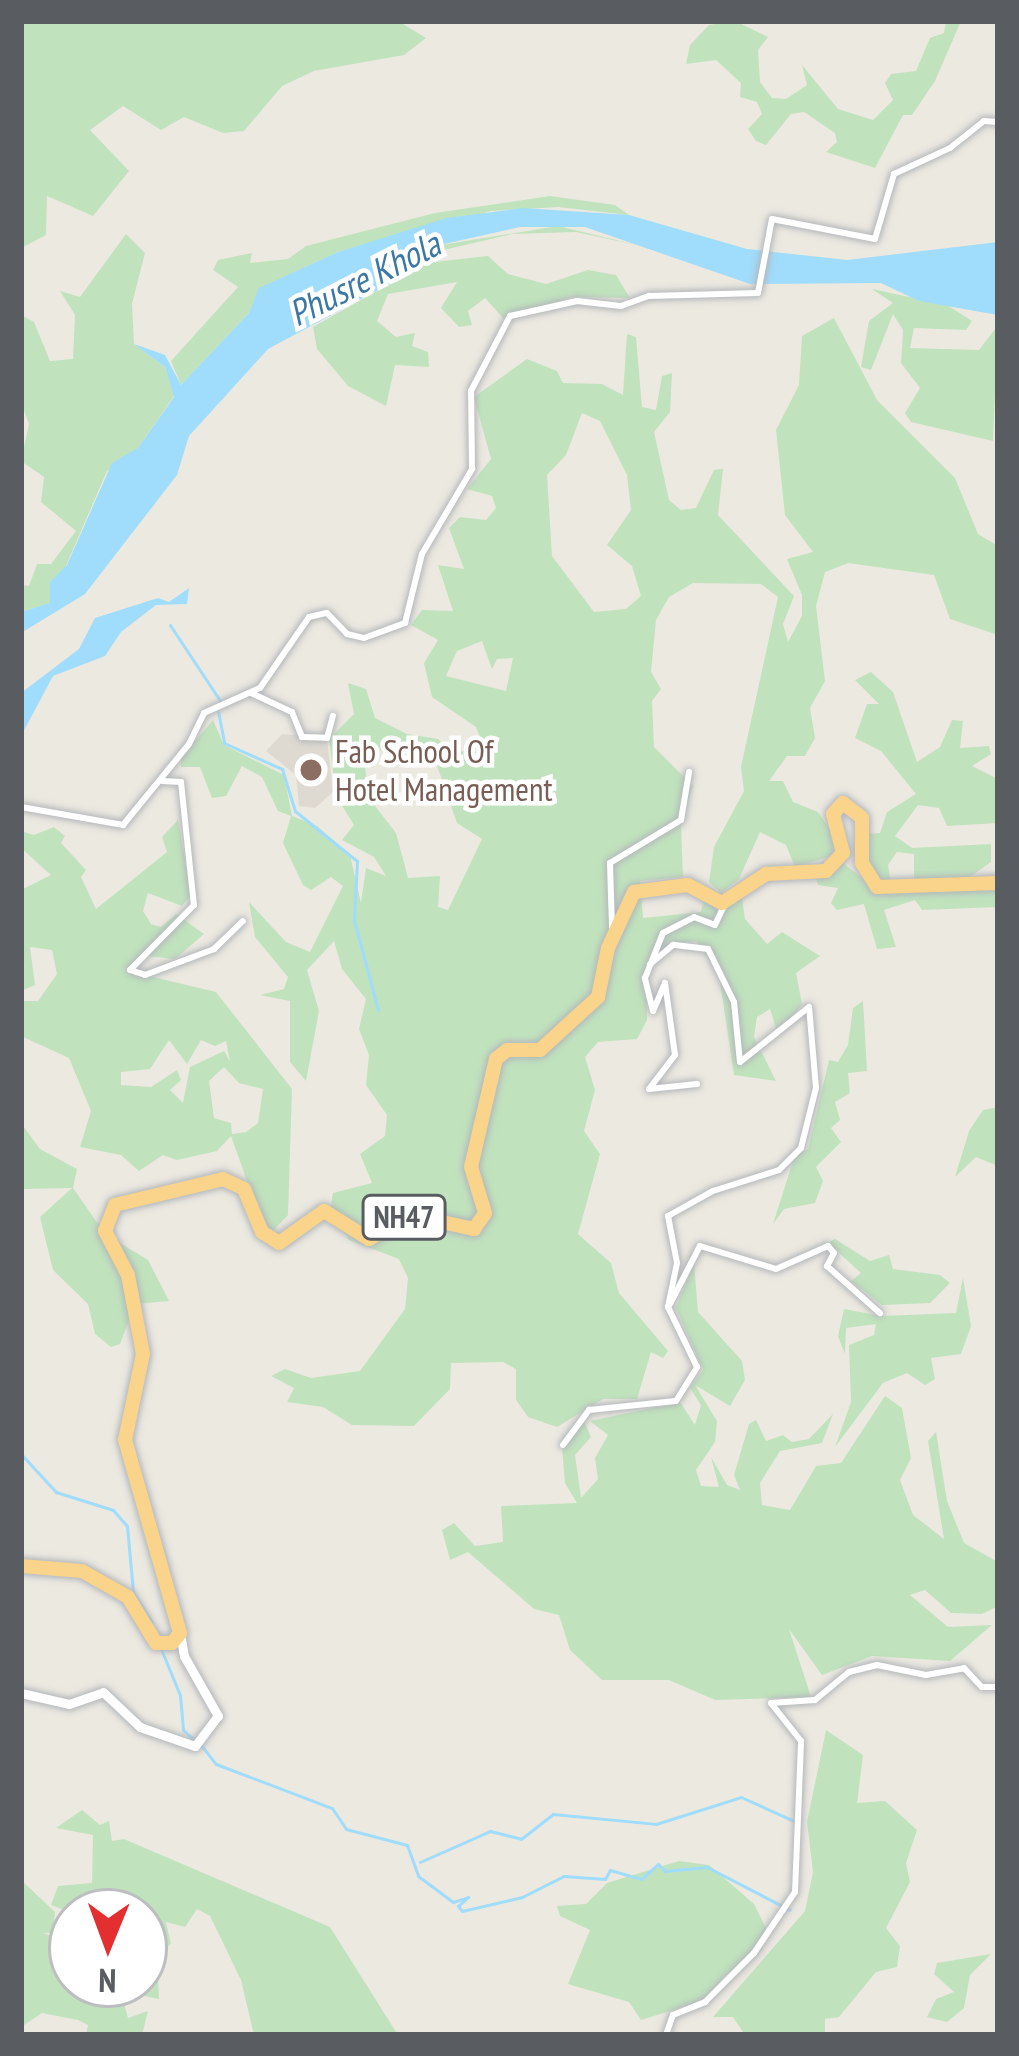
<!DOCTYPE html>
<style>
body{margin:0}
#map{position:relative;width:1019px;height:2056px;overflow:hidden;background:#ece9e1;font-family:"PT Sans Narrow",sans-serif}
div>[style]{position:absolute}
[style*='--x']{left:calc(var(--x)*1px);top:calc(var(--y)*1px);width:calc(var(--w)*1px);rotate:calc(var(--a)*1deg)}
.education>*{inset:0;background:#dedad2}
.green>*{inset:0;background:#c0e3bd}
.water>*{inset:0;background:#a0dcfc}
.stream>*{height:3px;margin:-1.5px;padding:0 1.5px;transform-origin:1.5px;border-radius:1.5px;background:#a0dcfc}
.roads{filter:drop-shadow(0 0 3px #b3b7bb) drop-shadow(0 0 3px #b3b7bb)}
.street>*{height:6px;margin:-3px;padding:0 3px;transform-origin:3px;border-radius:3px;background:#fff}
.secondary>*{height:9px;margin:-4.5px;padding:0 4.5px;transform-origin:4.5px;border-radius:4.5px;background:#fff}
.highway>*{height:14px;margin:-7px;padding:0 7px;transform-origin:7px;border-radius:7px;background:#fad48a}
.dots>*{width:33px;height:33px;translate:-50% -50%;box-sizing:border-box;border:6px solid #fff;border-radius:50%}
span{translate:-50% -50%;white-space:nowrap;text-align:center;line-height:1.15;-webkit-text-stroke:9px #fff;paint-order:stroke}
.shield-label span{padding:3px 9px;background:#fff;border:3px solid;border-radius:9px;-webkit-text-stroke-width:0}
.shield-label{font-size:30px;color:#595d61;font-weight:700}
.education-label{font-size:33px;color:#785e54}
.left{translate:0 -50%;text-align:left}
.water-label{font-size:36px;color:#3c78a5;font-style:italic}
.frame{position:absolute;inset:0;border:24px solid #595d61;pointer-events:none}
.north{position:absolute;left:48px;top:1888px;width:120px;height:120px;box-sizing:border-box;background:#fff;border:3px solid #bdbec0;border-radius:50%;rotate:181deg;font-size:33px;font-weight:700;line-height:48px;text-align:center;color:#595d61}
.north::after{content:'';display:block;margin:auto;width:42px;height:54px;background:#e42f30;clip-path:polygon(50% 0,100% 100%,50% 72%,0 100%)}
</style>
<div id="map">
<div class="education">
<div style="clip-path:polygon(282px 734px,327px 738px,333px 792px,315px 808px,299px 806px,296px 775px,266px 751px)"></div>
</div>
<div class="green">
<div style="clip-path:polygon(24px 21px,398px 21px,426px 38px,404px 55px,314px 71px,282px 86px,244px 131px,223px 133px,184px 117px,161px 130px,123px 106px,90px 130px,129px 171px,93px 216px,47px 196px,46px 235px,21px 248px)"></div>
<div style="clip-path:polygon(735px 21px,768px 37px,758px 50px,760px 82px,772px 98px,786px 99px,807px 85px,802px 65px,838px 109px,873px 120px,893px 100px,885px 83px,891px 74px,916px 71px,930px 38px,944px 33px,946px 21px,961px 21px,935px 81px,912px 115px,903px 115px,875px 168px,826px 152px,837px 142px,835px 133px,804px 112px,791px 114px,766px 145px,756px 141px,748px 129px,762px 114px,757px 102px,740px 97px,741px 83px,716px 60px,686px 64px,690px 45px,709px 25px)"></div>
<div style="clip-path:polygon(550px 196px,615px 205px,629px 215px,558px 207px,491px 211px,338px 252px,260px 288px,249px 313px,181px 385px,171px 361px,238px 287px,213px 270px,218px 260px,252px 253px,250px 263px,288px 259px,306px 246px,435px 213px)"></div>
<div style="clip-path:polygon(558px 226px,641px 246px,576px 232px,512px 234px,435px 252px,434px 262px,488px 256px,508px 274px,546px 284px,588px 270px,616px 275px,630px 298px,573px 297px,503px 318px,485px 298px,468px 311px,472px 325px,459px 327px,441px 308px,457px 282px,388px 294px,377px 321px,396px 337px,415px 333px,412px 346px,428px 352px,429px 367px,395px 365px,386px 406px,348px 386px,317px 349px,313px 327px,393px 282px,435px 246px)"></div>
<div style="clip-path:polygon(126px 234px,145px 253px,132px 304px,134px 344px,165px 367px,174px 396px,138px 448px,107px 471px,50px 603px,21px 612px,21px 585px,29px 586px,37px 564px,51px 564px,76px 531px,41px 502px,44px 477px,21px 461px,29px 424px,21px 402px,21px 315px,34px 322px,50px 361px,73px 359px,75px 315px,60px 291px,80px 297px)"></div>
<div style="clip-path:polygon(872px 289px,947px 305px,972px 321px,966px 330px,914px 328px,910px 348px,979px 350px,998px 325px,993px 441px,911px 422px,905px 413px,920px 388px,901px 363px,903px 330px,893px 314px,871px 370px,861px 367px,869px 321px,893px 303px)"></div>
<div style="clip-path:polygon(evenodd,834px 318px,877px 400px,955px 478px,978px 534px,998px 546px,998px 635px,950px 619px,934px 575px,848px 563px,825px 572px,816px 606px,825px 681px,810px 708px,815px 738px,805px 756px,787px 756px,769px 781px,783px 781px,793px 802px,818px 812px,835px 836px,832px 856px,795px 867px,786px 845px,760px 832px,739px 879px,721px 893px,709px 882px,714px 847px,744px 791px,741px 767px,778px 597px,761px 584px,693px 583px,669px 597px,656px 620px,651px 672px,661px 689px,652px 701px,654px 747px,693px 786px,681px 825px,683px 877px,640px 881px,643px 918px,701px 912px,704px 898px,742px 898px,745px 919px,767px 944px,782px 932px,820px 956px,796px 973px,802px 1004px,786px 1026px,777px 1031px,770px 1009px,757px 1017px,754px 1037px,776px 1081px,734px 1075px,719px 975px,696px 941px,671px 944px,646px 965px,647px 1020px,637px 1039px,598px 1042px,585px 1057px,595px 1090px,584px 1131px,600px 1154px,578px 1234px,611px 1263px,619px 1293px,668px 1351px,663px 1358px,651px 1352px,637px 1399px,603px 1399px,557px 1427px,528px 1417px,516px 1400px,516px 1369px,503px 1362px,451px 1363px,450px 1389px,414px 1426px,352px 1425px,323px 1407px,287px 1402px,294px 1388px,271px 1376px,285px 1369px,311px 1378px,360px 1371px,405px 1309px,408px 1278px,399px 1259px,349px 1240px,330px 1212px,333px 1193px,372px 1183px,360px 1154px,385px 1136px,387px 1115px,366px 1085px,369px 1055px,359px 1029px,366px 999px,342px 969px,334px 941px,307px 970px,319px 1011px,306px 1081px,290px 1062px,290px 1001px,260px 995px,284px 989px,288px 977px,255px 937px,249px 902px,286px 942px,310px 952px,343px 886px,331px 877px,311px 890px,303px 885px,283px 843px,291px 816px,278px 811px,262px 777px,242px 766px,226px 796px,212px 798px,200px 767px,181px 767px,181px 758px,213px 720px,224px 745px,284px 775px,292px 816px,317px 826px,350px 855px,361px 903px,366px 868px,386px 876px,374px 857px,342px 840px,354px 825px,336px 796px,329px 739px,354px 714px,348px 683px,366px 689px,375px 718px,407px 734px,438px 739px,454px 755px,482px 742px,476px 727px,432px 697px,424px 663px,438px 640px,411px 625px,422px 610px,453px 611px,438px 565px,464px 569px,449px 528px,460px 517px,486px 520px,496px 508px,492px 496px,467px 489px,491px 459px,474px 397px,527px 359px,557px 371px,563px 383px,602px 384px,623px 395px,627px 334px,636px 337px,642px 407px,656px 410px,662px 376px,672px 373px,670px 412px,654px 432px,669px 500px,681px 510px,696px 508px,714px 470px,723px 469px,718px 515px,794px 596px,783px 624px,788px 642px,802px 616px,802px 595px,787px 559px,813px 552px,785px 515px,776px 430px,799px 385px,802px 336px,834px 318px,582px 413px,600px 421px,627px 475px,631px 510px,607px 545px,632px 566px,641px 596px,626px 609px,594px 612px,552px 556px,547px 475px,566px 455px,582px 413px,834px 318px,482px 641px,492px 669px,497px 659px,513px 658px,506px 691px,446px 676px,457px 651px,482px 641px,834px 318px,378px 746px,391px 767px,434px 757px,457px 823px,482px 839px,448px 910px,438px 907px,440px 876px,408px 878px,396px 833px,369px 798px,363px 751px,378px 746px)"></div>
<div style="clip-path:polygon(871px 672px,893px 692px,917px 762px,940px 747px,952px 720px,963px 721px,960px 748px,989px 746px,991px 754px,972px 766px,998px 779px,998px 823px,947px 826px,939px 808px,918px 805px,895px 836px,912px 848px,991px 844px,991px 862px,967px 879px,914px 880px,914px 854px,897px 852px,888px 865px,891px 883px,881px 883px,864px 855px,865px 834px,880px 833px,887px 812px,916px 794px,881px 751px,855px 738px,867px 704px,879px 704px,855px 680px)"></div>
<div style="clip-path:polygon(evenodd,178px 820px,191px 895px,182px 906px,148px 893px,143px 911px,151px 924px,161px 927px,176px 914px,204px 934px,175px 959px,147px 956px,128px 971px,216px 992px,292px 1089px,288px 1215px,274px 1230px,264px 1229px,231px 1136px,217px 1151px,177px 1160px,163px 1155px,139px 1171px,121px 1155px,80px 1147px,91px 1111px,69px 1058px,21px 1036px,21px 1001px,38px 1001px,57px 974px,52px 950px,30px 947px,35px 985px,21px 991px,21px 890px,51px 875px,21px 848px,21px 831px,34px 835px,54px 827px,65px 836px,61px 843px,86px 870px,81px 877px,96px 909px,167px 852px,162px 837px,178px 820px,169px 1040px,187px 1064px,201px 1040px,215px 1046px,226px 1041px,230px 1061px,224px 1051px,190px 1067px,183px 1103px,170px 1090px,181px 1080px,177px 1070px,151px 1087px,121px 1085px,121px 1072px,150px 1069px,169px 1040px,178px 820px,224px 1067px,239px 1083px,263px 1089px,258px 1123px,246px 1132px,232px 1134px,231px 1123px,214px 1118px,209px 1081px,224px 1067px)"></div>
<div style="clip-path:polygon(843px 863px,881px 893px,998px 886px,998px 907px,922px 910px,915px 900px,884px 910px,896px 947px,877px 949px,864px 904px,837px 910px,831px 903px,838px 888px,818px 885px,815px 875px)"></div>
<div style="clip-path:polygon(863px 1001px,867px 1071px,848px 1073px,850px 1093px,835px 1102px,840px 1120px,831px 1128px,841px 1142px,816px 1167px,823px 1181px,815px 1203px,784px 1209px,773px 1224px,795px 1155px,808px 1149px,829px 1060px,838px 1062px,848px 1045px,853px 1008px)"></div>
<div style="clip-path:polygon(998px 1107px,998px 1166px,976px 1157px,955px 1177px,969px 1131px,983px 1110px)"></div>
<div style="clip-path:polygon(21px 1123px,40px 1149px,77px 1169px,73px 1188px,105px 1234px,148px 1260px,169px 1301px,135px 1304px,120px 1344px,111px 1347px,95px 1334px,88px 1304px,53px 1270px,40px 1217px,72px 1188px,24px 1189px)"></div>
<div style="clip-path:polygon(835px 1239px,870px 1261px,889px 1255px,893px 1269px,940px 1275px,950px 1283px,930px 1303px,882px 1305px,851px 1281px,861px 1273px,828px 1243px)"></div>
<div style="clip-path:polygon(694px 1262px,698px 1312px,742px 1361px,745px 1380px,730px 1406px,695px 1385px,717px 1421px,715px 1442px,696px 1470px,701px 1486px,719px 1487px,711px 1457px,727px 1485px,740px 1490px,734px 1475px,749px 1424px,756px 1420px,766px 1441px,783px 1435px,792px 1442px,809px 1439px,833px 1414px,822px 1443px,780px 1451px,760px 1483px,762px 1505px,790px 1510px,816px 1466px,841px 1463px,885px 1396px,902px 1408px,911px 1458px,900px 1480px,913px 1515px,944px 1539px,928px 1441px,936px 1432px,947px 1501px,964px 1543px,998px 1562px,998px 1606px,982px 1614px,951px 1613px,925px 1590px,910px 1595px,948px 1627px,992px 1625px,950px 1661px,872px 1656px,822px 1675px,789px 1629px,811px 1697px,715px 1700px,669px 1680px,602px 1680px,570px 1650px,559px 1615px,534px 1609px,468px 1552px,450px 1560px,442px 1530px,454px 1523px,475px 1546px,503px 1542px,501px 1506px,577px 1503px,565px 1483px,562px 1448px,584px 1421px,591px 1437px,575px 1455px,581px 1498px,598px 1479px,595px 1458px,608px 1435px,590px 1421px,680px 1402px,695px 1425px,701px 1405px,690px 1388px,703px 1370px,676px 1308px)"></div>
<div style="clip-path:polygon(963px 1278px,971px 1326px,961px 1354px,931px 1358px,935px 1379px,925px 1385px,907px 1373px,883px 1383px,835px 1447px,851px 1402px,849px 1345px,874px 1335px,876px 1324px,846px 1328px,845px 1354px,838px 1336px,844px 1309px,881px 1316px,956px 1313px)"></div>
<div style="clip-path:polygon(826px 1730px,863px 1755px,857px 1803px,885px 1801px,917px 1830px,906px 1863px,910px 1882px,886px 1928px,900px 1946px,897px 1967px,876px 1972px,839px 2017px,825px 2019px,825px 2032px,841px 2035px,745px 2035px,733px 2017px,713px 2017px,805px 1911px,813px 1872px,807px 1822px)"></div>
<div style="clip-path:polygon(82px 1810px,100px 1825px,109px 1821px,112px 1841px,124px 1839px,330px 1927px,398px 2035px,254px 2035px,241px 1980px,210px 1916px,197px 1909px,185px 1927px,166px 1922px,171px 1944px,157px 1956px,159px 1999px,130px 1993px,123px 2000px,128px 2018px,148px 2011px,142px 2035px,86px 2035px,88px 2025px,78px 2020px,42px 2013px,21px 2027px,21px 1880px,55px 1912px,53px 1933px,43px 1933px,54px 1937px,58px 1955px,72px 1959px,72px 1984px,144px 1984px,144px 1912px,72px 1913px,51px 1905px,58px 1886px,92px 1883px,93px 1835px,56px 1828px)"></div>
<div style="clip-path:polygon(679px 1861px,709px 1865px,754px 1904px,767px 1930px,762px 1950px,724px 1976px,708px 1999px,641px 2020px,629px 2002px,568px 1984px,590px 1930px,560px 1916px,557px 1906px,586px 1904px,607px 1883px)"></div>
<div style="clip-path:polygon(991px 1954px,970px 1975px,964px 2008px,947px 2022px,927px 2017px,936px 1999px,954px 1992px,934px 1974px,937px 1963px)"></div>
</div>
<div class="water">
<div style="clip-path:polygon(523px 208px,629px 215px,747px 249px,847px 260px,998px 242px,998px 315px,919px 301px,881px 283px,750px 284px,585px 227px,520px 227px,435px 246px,393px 282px,268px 349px,189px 436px,177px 475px,85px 594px,21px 633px,21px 612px,50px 603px,50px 582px,67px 565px,112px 463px,138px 448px,174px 397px,165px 367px,134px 344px,165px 355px,181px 385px,249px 313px,259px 288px,338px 252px,447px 218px)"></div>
<div style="clip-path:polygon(189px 588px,187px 604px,156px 605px,121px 632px,105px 656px,53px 676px,21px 736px,21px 693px,79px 649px,95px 618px,158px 598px,169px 602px)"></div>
</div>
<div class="stream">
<div style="--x:170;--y:625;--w:92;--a:56.5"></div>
<div style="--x:218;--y:711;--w:33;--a:79"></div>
<div style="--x:224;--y:743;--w:64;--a:24.1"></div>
<div style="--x:282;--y:769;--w:44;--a:72.8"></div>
<div style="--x:295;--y:811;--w:80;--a:38.9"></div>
<div style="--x:357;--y:861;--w:59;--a:92.9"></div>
<div style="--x:354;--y:920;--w:93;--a:75.1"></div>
<div style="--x:21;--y:1454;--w:52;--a:47.4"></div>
<div style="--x:56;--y:1492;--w:60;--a:17.5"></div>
<div style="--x:113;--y:1510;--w:21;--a:49"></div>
<div style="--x:127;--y:1526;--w:66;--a:84.8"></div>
<div style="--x:133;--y:1592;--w:36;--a:58"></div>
<div style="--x:161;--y:1649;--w:50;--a:67.6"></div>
<div style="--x:180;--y:1695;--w:35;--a:85"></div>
<div style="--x:183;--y:1730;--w:13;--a:42"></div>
<div style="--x:201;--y:1745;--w:24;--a:52"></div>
<div style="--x:216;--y:1764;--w:124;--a:20.8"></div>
<div style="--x:332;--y:1808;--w:25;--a:56"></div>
<div style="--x:346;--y:1829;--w:63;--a:14.7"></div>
<div style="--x:407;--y:1845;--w:33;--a:70"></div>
<div style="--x:418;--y:1876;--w:44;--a:36.6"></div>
<div style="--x:453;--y:1902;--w:16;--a:-18"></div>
<div style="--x:468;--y:1897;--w:13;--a:138"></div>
<div style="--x:458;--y:1906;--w:6;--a:51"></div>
<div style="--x:462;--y:1911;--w:62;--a:-13.1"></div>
<div style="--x:522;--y:1897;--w:47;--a:-26.6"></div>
<div style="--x:564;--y:1876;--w:41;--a:4.2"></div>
<div style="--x:605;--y:1879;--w:10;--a:-61"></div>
<div style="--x:610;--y:1870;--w:32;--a:16"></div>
<div style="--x:641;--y:1879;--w:23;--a:-41"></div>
<div style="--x:658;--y:1864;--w:10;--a:45"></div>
<div style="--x:665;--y:1871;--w:42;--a:-5.4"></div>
<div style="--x:707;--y:1867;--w:93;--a:27.4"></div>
<div style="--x:420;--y:1862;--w:77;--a:-23.9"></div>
<div style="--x:490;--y:1831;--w:32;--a:14"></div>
<div style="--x:521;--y:1839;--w:41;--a:-38"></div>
<div style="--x:553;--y:1814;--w:103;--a:5.5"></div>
<div style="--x:656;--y:1824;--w:89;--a:-17.6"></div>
<div style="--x:741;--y:1797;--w:58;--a:24.4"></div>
</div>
<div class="roads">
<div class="street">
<div style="--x:251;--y:693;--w:45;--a:24.9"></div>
<div style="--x:292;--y:712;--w:27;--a:68"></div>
<div style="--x:302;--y:737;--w:25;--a:2"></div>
<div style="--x:327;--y:738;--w:23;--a:-75"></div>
<div style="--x:162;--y:781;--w:19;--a:3"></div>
<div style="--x:181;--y:782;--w:124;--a:84"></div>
<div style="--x:194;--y:905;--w:91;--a:134.6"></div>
<div style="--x:130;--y:970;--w:16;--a:18"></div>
<div style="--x:145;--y:975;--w:74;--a:-20.6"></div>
<div style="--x:214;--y:949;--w:40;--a:-44"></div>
<div style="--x:21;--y:807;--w:104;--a:10"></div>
<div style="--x:123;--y:825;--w:104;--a:-50.8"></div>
<div style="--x:189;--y:744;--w:34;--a:-64"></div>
<div style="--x:204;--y:713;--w:61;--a:-24.1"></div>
<div style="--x:260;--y:688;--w:86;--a:-55.4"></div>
<div style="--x:309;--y:617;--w:18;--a:-13"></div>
<div style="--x:327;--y:613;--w:29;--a:46"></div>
<div style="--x:347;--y:634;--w:17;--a:13"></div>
<div style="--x:364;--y:638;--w:44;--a:-20.1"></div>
<div style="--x:405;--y:623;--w:71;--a:-76.2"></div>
<div style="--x:422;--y:554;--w:99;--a:-59.5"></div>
<div style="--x:472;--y:469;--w:78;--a:-90.7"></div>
<div style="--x:471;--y:391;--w:85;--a:-62.5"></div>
<div style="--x:510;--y:316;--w:69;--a:-12.6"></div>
<div style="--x:577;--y:301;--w:44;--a:6.5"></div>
<div style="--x:621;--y:306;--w:30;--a:-20"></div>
<div style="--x:649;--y:296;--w:109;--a:-1.6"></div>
<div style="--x:758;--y:293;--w:75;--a:-79.3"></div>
<div style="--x:772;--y:219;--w:105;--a:11"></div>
<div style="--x:875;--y:239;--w:68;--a:-73.7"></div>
<div style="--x:894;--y:174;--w:62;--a:-24.9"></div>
<div style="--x:950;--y:148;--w:43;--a:-38.5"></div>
<div style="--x:984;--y:121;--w:14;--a:4"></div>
<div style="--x:612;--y:927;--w:64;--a:-91.8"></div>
<div style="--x:610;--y:863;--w:83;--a:-31.2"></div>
<div style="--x:681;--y:820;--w:49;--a:-80.5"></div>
<div style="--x:697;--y:1084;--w:48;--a:174.1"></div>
<div style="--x:649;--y:1089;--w:43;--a:-52.6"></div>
<div style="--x:675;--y:1055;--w:73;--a:-97.9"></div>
<div style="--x:665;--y:983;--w:30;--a:113"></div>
<div style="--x:653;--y:1011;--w:34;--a:-104"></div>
<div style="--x:645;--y:978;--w:48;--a:-68.2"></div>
<div style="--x:663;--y:933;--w:35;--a:-27"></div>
<div style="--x:694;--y:917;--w:22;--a:21"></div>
<div style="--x:715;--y:925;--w:21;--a:-65"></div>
<div style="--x:670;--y:1304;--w:65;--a:-62.7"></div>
<div style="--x:700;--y:1246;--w:79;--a:16.8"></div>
<div style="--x:776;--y:1269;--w:57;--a:-23.9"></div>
<div style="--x:828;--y:1246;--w:9;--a:49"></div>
<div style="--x:834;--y:1253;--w:15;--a:118"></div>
<div style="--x:827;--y:1266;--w:71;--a:41.6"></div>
<div style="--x:563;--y:1445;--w:44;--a:-53.4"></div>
<div style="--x:589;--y:1410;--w:87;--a:-5.9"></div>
<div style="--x:676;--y:1401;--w:40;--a:-58"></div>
<div style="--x:697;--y:1367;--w:67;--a:-115.8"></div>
<div style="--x:668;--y:1307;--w:45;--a:-78.4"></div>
<div style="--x:677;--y:1263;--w:48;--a:-100.8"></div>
<div style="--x:668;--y:1216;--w:51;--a:-29.1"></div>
<div style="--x:713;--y:1191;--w:69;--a:-17.7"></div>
<div style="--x:779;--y:1170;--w:31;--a:-45"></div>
<div style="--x:801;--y:1148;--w:62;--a:-76"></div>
<div style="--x:816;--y:1088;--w:81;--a:-94.9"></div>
<div style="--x:809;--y:1007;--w:88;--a:141.4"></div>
<div style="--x:740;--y:1062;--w:60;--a:-95.7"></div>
<div style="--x:734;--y:1002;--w:59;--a:-116.1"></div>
<div style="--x:708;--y:949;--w:35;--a:-173"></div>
<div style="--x:673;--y:945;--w:30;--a:140"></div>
<div style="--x:666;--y:2035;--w:21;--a:-71"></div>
<div style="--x:673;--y:2015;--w:35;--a:-22"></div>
<div style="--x:705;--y:2002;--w:69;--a:-45"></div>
<div style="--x:754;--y:1953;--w:73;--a:-56.1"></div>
<div style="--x:795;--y:1892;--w:151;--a:-87.7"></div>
<div style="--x:801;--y:1741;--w:48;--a:-128.3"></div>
<div style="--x:771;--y:1703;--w:44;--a:-3.9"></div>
<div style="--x:815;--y:1700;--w:44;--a:-39.5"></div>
<div style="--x:849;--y:1672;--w:29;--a:-14"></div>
<div style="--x:877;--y:1665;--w:50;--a:11.5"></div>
<div style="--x:926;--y:1675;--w:39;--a:-10"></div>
<div style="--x:964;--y:1668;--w:26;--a:47"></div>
<div style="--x:982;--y:1687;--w:16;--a:0"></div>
</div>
<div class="secondary">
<div style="--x:21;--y:1693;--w:49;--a:12.9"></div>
<div style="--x:69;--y:1704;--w:36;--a:-19"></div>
<div style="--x:103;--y:1692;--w:51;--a:43.4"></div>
<div style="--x:140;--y:1727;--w:58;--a:19.1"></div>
<div style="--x:195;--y:1746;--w:38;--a:-53"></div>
<div style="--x:218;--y:1716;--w:69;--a:-119.5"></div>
<div style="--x:184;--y:1656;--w:23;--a:-100"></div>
</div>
<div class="highway">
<div style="--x:21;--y:1566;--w:61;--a:4.7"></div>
<div style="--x:82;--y:1571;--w:53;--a:29.5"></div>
<div style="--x:128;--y:1597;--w:54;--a:58.7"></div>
<div style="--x:156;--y:1643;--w:16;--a:0"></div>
<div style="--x:172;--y:1643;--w:13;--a:-51"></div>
<div style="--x:180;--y:1633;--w:201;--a:-105.9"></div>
<div style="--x:125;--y:1440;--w:88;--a:-78.2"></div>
<div style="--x:143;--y:1354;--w:80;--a:-100.8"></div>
<div style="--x:128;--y:1275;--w:50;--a:-117.6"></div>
<div style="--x:105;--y:1231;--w:28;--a:-69"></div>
<div style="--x:115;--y:1205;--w:111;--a:-13.5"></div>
<div style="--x:223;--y:1179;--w:23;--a:25"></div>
<div style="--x:244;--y:1189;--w:47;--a:67.3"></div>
<div style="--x:262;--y:1232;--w:20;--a:33"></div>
<div style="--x:279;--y:1243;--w:55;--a:-35.4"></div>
<div style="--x:324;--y:1211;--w:53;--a:31.9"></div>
<div style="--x:369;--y:1239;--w:48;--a:-30.3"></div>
<div style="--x:410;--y:1215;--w:66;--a:12.3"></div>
<div style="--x:474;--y:1229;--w:19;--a:-55"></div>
<div style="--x:485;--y:1213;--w:48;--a:-106.9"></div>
<div style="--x:471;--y:1167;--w:111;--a:-77"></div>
<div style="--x:496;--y:1059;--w:14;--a:-39"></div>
<div style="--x:507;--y:1050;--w:33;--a:0"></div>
<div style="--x:540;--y:1050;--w:79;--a:-42.4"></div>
<div style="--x:598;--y:997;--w:50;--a:-78.5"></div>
<div style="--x:608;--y:948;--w:62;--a:-65.1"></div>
<div style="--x:634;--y:892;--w:54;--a:-7.4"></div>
<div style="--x:688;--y:885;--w:38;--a:28"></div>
<div style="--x:722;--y:903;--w:53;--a:-33.4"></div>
<div style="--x:766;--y:874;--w:60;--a:-2.9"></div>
<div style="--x:826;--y:871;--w:25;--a:-47"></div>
<div style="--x:843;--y:853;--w:40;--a:-104.4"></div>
<div style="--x:833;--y:814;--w:15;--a:-48"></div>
<div style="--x:843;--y:803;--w:24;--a:38"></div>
<div style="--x:862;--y:818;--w:45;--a:90"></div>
<div style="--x:862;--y:863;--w:28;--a:58"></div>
<div style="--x:877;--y:887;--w:121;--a:-1.9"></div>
</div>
</div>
<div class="dots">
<div style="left:311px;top:770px;background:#8d6e63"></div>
</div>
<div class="shield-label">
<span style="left:404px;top:1217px">NH47</span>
</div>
<div class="education-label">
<span class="left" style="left:335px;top:770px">Fab School Of<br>Hotel Management</span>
</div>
<div class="water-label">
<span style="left:364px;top:278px;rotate:-27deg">Phusre Khola</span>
</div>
<div class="frame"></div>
<div class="north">N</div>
</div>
